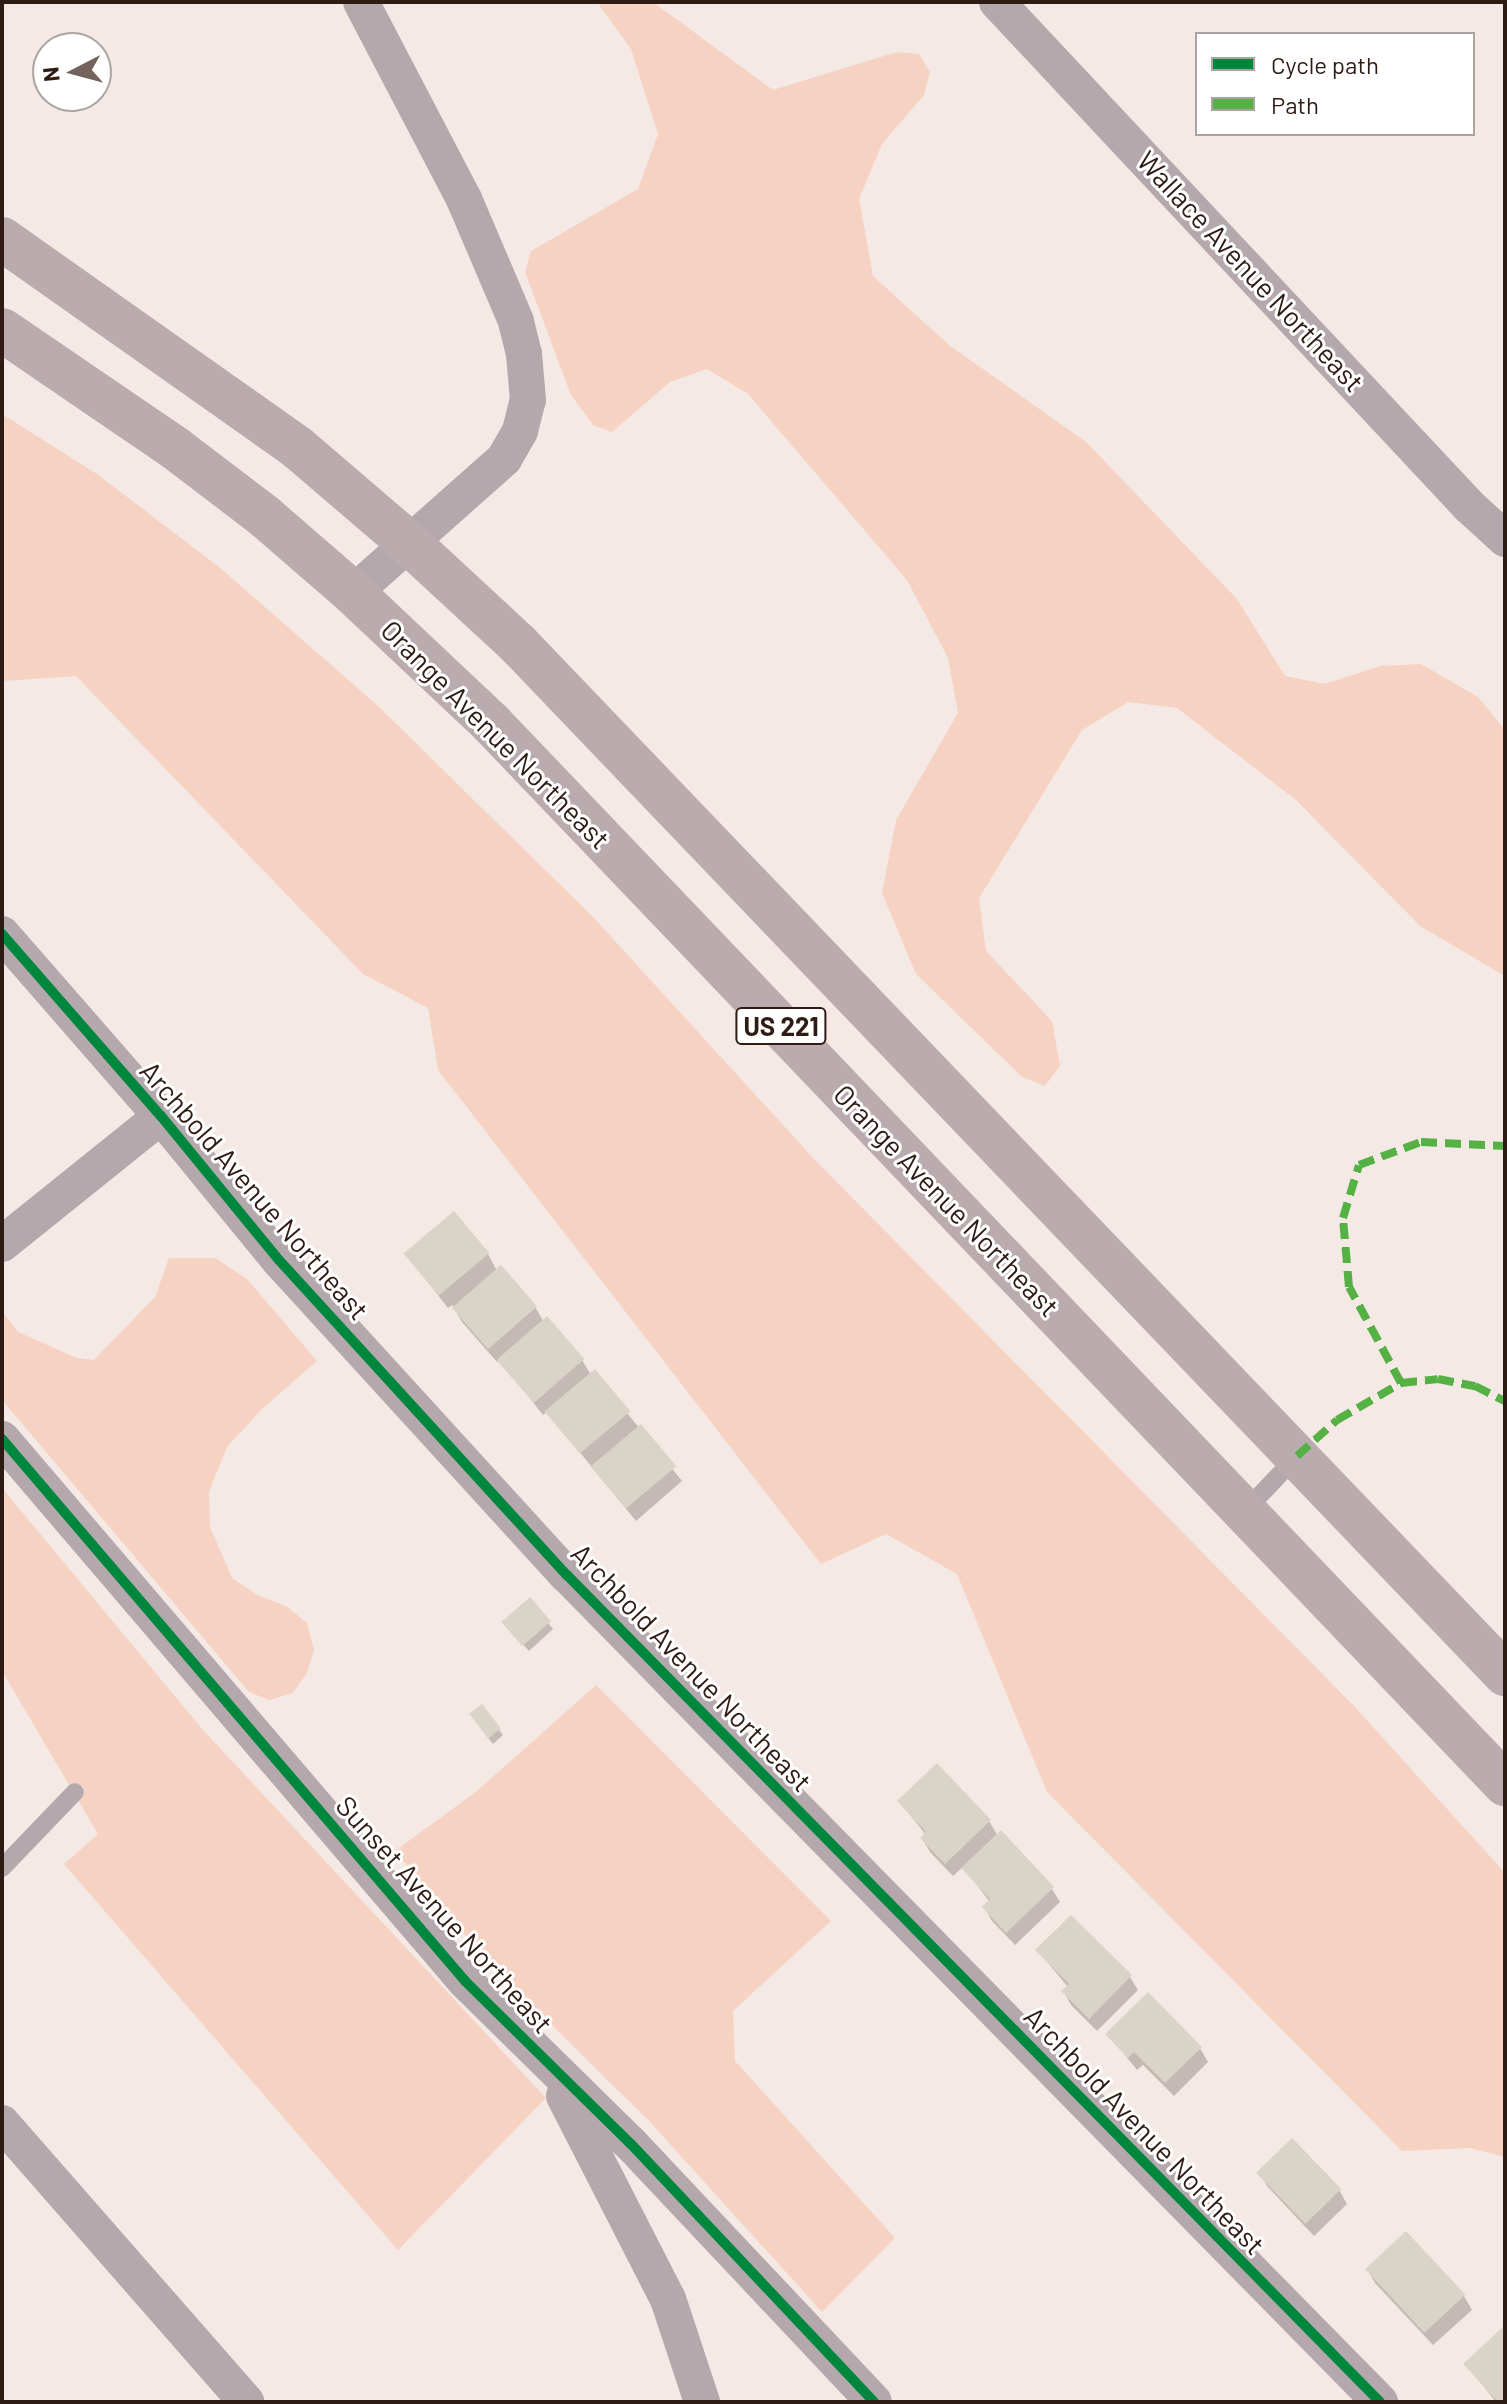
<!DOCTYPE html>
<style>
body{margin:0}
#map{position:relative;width:1507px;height:2404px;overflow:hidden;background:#f4e9e4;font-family:Barlow,sans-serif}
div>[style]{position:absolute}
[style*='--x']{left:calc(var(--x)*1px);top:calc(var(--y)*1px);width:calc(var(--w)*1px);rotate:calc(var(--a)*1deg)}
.green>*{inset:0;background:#f6d2c3}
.shadow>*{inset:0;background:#0003}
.building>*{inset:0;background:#dad4c8;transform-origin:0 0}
.service>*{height:18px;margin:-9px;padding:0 9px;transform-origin:9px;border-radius:9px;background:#b4a8ac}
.minor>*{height:36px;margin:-18px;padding:0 18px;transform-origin:18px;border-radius:18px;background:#b4a8ac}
.trunk>*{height:44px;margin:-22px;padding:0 22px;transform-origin:22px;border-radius:22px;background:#b9abae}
.quiet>*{height:8px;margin-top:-4px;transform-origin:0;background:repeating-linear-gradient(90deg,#56b144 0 16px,transparent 0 24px)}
.cycleway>*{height:10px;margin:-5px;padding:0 5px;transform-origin:5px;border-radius:5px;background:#00873e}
span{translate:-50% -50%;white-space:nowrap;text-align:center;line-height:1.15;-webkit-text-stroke:6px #fff;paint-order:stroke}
.shield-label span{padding:2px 6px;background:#fff;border:2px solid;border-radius:6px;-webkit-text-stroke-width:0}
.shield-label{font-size:26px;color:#2e1b13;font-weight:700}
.street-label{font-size:28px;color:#2e1b13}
.frame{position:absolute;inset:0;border:4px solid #2e1b13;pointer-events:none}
.legend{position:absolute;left:1195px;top:32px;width:280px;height:104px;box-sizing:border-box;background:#fff;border:2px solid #aba4a1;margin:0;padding:10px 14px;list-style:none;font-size:24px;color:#2e1b13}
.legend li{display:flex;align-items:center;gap:16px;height:40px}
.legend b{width:40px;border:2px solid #aba4a1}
.north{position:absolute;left:32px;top:32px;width:80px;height:80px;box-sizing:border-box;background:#fff;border:2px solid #aba4a1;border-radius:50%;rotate:264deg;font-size:22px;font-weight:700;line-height:32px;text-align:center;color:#2e1b13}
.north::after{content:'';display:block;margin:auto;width:28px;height:36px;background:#73635c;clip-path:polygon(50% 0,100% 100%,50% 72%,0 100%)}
</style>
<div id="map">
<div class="green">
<div style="clip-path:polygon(597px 2px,653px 2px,773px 90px,897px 52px,919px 54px,930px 72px,924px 95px,882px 144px,859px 199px,873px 276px,949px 345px,1086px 442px,1237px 599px,1285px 676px,1325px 684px,1380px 666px,1421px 664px,1478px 697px,1505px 730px,1505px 976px,1420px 926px,1296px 800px,1177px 708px,1128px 702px,1082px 730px,979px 898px,986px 951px,1052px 1021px,1060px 1066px,1045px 1086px,1022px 1077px,916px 974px,882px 893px,896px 820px,958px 713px,948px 658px,907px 580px,748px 394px,707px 369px,670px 382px,612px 432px,593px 425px,571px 395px,525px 272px,531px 251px,638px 189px,658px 134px,631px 49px)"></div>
<div style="clip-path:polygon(2px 414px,97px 474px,219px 567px,377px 705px,593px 917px,815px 1160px,1356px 1708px,1505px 1873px,1505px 2157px,1470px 2148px,1402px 2151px,1047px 1792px,957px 1574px,886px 1534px,821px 1564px,438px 1070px,428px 1008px,363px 974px,76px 676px,2px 681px)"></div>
<div style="clip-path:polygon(169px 1258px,215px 1258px,247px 1279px,317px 1361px,263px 1408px,227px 1447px,209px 1492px,210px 1527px,232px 1578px,259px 1596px,286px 1606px,307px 1623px,314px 1650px,307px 1673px,293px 1693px,269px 1700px,249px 1692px,2px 1400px,2px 1311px,18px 1332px,77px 1358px,94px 1360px,155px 1297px)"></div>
<div style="clip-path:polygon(2px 1488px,203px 1730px,546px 2098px,398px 2250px,64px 1864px,98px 1834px,2px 1671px)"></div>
<div style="clip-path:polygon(596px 1685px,831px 1921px,733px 2011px,735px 2061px,895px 2238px,822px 2312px,651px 2123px,487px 1961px,395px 1851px,477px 1791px)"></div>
</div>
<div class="shadow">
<div style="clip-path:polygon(406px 1254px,488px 1254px,497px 1271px,535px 1307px,544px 1322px,582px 1360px,591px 1375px,594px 1372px,682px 1481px,636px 1521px,547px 1412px,543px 1415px,499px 1359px,497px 1362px,462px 1322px,452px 1305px,448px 1308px)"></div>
<div style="clip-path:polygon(529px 1600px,553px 1629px,529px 1651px,508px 1628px)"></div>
<div style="clip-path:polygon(481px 1706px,503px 1735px,493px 1744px,475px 1721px)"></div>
<div style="clip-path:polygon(899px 1801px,989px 1821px,998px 1836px,1001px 1833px,1052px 1889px,1060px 1902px,1015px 1945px,992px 1921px,984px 1907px,990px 1902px,963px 1867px,953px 1876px,930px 1852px,922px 1838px,926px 1835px)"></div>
<div style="clip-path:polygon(1038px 1951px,1130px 1977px,1138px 1990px,1097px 2031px,1071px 2005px,1064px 1992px,1068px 1987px)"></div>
<div style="clip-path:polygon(1108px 2034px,1200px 2048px,1208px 2062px,1174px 2096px,1143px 2065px,1137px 2070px)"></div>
<div style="clip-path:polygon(1259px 2172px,1339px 2190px,1347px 2204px,1314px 2236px,1267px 2186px)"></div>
<div style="clip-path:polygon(1367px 2269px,1464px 2296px,1472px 2310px,1433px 2345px,1375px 2283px)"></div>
<div style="clip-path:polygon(1505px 2328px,1505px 2402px,1496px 2402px,1466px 2364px)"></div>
</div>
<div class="building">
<div style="left:454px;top:1211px;width:55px;height:66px;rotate:50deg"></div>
<div style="left:501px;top:1265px;width:55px;height:65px;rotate:49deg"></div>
<div style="left:547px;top:1316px;width:57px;height:67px;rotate:49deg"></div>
<div style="left:595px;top:1369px;width:55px;height:66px;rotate:50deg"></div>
<div style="left:641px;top:1424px;width:55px;height:66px;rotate:50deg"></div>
<div style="left:530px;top:1597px;width:32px;height:38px;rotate:49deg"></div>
<div style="left:482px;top:1704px;width:31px;height:16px;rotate:52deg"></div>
<div style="clip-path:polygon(937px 1763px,991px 1820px,945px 1864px,920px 1838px,926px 1832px,897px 1801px)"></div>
<div style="clip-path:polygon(1001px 1830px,1054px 1887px,1006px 1933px,982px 1907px,990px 1899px,961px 1868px)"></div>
<div style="clip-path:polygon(1071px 1915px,1132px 1975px,1089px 2019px,1061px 1991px,1069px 1984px,1035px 1950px)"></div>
<div style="clip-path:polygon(1148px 1992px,1202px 2047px,1165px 2083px,1134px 2052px,1128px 2058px,1105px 2034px)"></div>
<div style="left:1292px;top:2138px;width:71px;height:50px;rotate:46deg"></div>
<div style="left:1406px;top:2231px;width:87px;height:56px;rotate:47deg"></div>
<div style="clip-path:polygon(1505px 2325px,1505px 2402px,1498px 2402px,1463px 2364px)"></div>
</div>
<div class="service">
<div style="--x:1245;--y:1511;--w:76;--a:-46.6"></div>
<div style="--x:2;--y:1868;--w:105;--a:-46.2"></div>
</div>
<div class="minor">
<div style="--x:997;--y:2;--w:691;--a:46.88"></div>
<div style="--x:1469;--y:506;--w:49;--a:42.5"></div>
<div style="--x:353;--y:593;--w:202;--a:-41.6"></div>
<div style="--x:504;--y:459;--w:32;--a:-60"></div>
<div style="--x:520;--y:431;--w:32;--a:-76"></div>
<div style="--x:528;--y:400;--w:46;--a:-95"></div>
<div style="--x:524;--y:354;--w:34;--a:-104"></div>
<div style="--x:516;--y:321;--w:133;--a:-113.1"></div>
<div style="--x:464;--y:199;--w:222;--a:-117.6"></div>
<div style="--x:2;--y:934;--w:242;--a:48.9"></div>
<div style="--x:161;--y:1116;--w:186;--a:50.7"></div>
<div style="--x:279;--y:1260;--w:427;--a:47.6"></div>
<div style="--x:567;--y:1575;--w:1160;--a:45.49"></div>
<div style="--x:2;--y:1244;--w:204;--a:-38.8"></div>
<div style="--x:2;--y:1439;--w:713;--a:49.49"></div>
<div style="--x:465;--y:1981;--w:233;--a:44.5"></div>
<div style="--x:631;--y:2144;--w:354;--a:46.7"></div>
<div style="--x:564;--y:2096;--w:228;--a:62.9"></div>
<div style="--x:668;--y:2299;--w:108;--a:71.7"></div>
<div style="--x:2;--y:2123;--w:371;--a:48.8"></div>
</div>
<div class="trunk">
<div style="--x:2;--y:239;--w:362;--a:35.2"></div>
<div style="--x:298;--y:448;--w:148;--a:40.6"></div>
<div style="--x:410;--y:544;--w:147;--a:42.8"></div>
<div style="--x:518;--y:644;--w:1427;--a:46.22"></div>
<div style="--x:2;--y:330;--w:209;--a:34.3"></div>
<div style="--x:175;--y:448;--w:111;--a:37.3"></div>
<div style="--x:263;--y:515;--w:119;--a:40.9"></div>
<div style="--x:353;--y:593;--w:190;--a:43.3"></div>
<div style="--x:491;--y:723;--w:1468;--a:46.3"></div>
</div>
<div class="quiet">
<div style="--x:1401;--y:1383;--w:109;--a:-118.4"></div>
<div style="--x:1349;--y:1287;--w:69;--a:-95"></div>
<div style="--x:1343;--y:1218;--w:55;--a:-73.2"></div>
<div style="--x:1359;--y:1165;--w:66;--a:-20.4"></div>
<div style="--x:1421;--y:1142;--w:84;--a:2.7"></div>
<div style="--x:1297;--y:1456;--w:54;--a:-42"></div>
<div style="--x:1337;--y:1420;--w:74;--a:-30"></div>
<div style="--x:1401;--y:1383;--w:37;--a:-6"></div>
<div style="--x:1438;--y:1379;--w:38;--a:11"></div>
<div style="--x:1475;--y:1386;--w:34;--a:27"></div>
</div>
<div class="cycleway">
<div style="--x:2;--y:934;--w:242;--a:48.9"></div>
<div style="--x:161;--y:1116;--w:186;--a:50.7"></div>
<div style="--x:279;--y:1260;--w:427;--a:47.6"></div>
<div style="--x:567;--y:1575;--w:1160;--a:45.49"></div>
<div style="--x:2;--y:1439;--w:713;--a:49.49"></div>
<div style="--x:465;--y:1981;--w:233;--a:44.5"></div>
<div style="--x:631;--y:2144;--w:354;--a:46.7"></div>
</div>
<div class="shield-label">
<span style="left:781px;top:1026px">US 221</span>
</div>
<div class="street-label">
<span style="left:1251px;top:271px;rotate:47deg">Wallace Avenue Northeast</span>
<span style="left:496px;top:734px;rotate:45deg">Orange Avenue Northeast</span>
<span style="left:255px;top:1190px;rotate:49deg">Archbold Avenue Northeast</span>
<span style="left:947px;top:1200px;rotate:46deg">Orange Avenue Northeast</span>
<span style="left:692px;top:1667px;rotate:46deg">Archbold Avenue Northeast</span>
<span style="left:445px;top:1914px;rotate:48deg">Sunset Avenue Northeast</span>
<span style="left:1145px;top:2130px;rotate:46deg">Archbold Avenue Northeast</span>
</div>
<div class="frame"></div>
<ul class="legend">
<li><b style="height:10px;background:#00873e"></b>Cycle path</li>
<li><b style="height:10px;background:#56b144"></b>Path</li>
</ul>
<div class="north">N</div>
</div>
